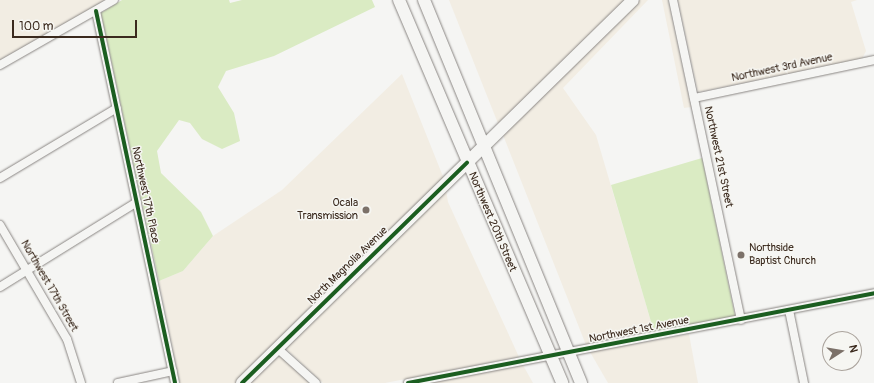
<!DOCTYPE html>
<style>
body{margin:0}
#map{position:relative;width:874px;height:383px;overflow:hidden;background:#f5f5f3;font-family:Pangolin,sans-serif}
div>[style]{position:absolute}
[style*='--x']{left:calc(var(--x)*1px);top:calc(var(--y)*1px);width:calc(var(--w)*1px);rotate:calc(var(--a)*1deg)}
.built>*{inset:0;background:#f2ede3}
.green>*{inset:0;background:#daebc3}
.roads{filter:drop-shadow(0 0 1px #8a8683) drop-shadow(0 0 1px #8a8683)}
.street>*{height:8px;margin:-4px;padding:0 4px;transform-origin:4px;border-radius:4px;background:#f5f5f3}
.secondary>*{height:12px;margin:-6px;padding:0 6px;transform-origin:6px;border-radius:6px;background:#f5f5f3}
.cycleway>*{height:4px;margin:-2px;padding:0 2px;transform-origin:2px;border-radius:2px;background:#1b5e20}
.dots>*{width:11px;height:11px;translate:-50% -50%;box-sizing:border-box;border:2px solid #f6f6f2;border-radius:50%}
span{translate:-50% -50%;white-space:nowrap;text-align:center;line-height:1.15;-webkit-text-stroke:3px #f6f6f2;paint-order:stroke}
.street-label{font-size:11px;color:#3b2a1e}
.poi-label{font-size:11px;color:#3b2a1e}
.right{translate:-100% -50%;text-align:right}
.left{translate:0 -50%;text-align:left}
.north{position:absolute;left:822px;top:331px;width:40px;height:40px;box-sizing:border-box;background:#f6f6f2;border:1px solid #aba49d;border-radius:50%;rotate:78deg;font-size:11px;font-weight:700;line-height:16px;text-align:center;color:#3b2a1e}
.north::after{content:'';display:block;margin:auto;width:14px;height:18px;background:#7c7169;clip-path:polygon(50% 0,100% 100%,50% 72%,0 100%)}
.scale{position:absolute;left:12px;top:20px;width:125px;height:18px;box-sizing:border-box;border:2px solid #3b2a1e;border-top:0;padding-left:5px;font-size:12px;line-height:14px;white-space:nowrap;color:#3b2a1e;-webkit-text-stroke:3px #f6f6f2;paint-order:stroke}
</style>
<div id="map">
<div class="built">
<div style="clip-path:polygon(0 0,105px 0,0 60px)"></div>
<div style="clip-path:polygon(449px 0,627px 0,499px 126px)"></div>
<div style="clip-path:polygon(640px 0,648px 0,563px 88px,596px 135px,654px 332px,586px 345px,503px 135px)"></div>
<div style="clip-path:polygon(662px 0,668px 0,691px 107px,684px 108px)"></div>
<div style="clip-path:polygon(678px 0,857px 0,851px 2px,866px 51px,862px 59px,698px 92px)"></div>
<div style="clip-path:polygon(402px 74px,444px 179px,236px 383px,180px 383px,159px 281px,183px 271px,213px 236px,282px 190px)"></div>
<div style="clip-path:polygon(446px 190px,448px 202px,519px 357px,385px 383px,323px 383px,284px 347px)"></div>
<div style="clip-path:polygon(689px 334px,698px 383px,608px 383px,590px 352px)"></div>
<div style="clip-path:polygon(278px 354px,309px 383px,249px 383px)"></div>
<div style="clip-path:polygon(523px 365px,533px 383px,430px 383px)"></div>
</div>
<div class="green">
<div style="clip-path:polygon(122px 0,229px 0,230px 3px,242px 0,372px 0,375px 7px,274px 56px,226px 71px,218px 87px,234px 113px,240px 141px,222px 149px,202px 139px,190px 123px,179px 120px,157px 151px,161px 173px,201px 212px,213px 236px,183px 271px,159px 281px,101px 13px)"></div>
<div style="clip-path:polygon(702px 158px,735px 316px,654px 332px,611px 185px)"></div>
</div>
<div class="roads">
<div class="street">
<div style="--x:673;--y:0;--w:327;--a:78"></div>
<div style="--x:96;--y:11;--w:380;--a:78"></div>
<div style="--x:0;--y:65;--w:131;--a:-29.7"></div>
<div style="--x:694;--y:98;--w:184;--a:-11.9"></div>
<div style="--x:0;--y:178;--w:136;--a:-30.9"></div>
<div style="--x:0;--y:225;--w:132;--a:59.6"></div>
<div style="--x:67;--y:339;--w:46;--a:72.3"></div>
<div style="--x:0;--y:287;--w:161;--a:-31.8"></div>
<div style="--x:789;--y:310;--w:75;--a:78.4"></div>
<div style="--x:277;--y:348;--w:52;--a:41.9"></div>
<div style="--x:118;--y:383;--w:56;--a:-12.3"></div>
<div style="--x:408;--y:383;--w:475;--a:-10.9"></div>
</div>
<div class="secondary">
<div style="--x:399;--y:0;--w:416;--a:66.9"></div>
<div style="--x:424;--y:0;--w:414;--a:67.7"></div>
<div style="--x:242;--y:383;--w:547;--a:-44.41"></div>
</div>
</div>
<div class="cycleway">
<div style="--x:96;--y:11;--w:380;--a:78"></div>
<div style="--x:242;--y:383;--w:315;--a:-44.4"></div>
<div style="--x:408;--y:383;--w:475;--a:-10.9"></div>
</div>
<div class="dots">
<div style="left:366px;top:210px;background:#7c7169"></div>
<div style="left:741px;top:255px;background:#7c7169"></div>
</div>
<div class="street-label">
<span style="left:782px;top:68px;rotate:-12deg">Northwest 3rd Avenue</span>
<span style="left:718px;top:157px;rotate:78deg">Northwest 21st Street</span>
<span style="left:145px;top:195px;rotate:78deg">Northwest 17th Place</span>
<span style="left:492px;top:222px;rotate:67deg">Northwest 20th Street</span>
<span style="left:348px;top:266px;rotate:-44deg">North Magnolia Avenue</span>
<span style="left:49px;top:286px;rotate:60deg">Northwest 17th Street</span>
<span style="left:639px;top:330px;rotate:-11deg">Northwest 1st Avenue</span>
</div>
<div class="poi-label">
<span class="right" style="left:358px;top:210px">Ocala<br>Transmission</span>
<span class="left" style="left:749px;top:255px">Northside<br>Baptist Church</span>
</div>
<div class="north">N</div>
<div class="scale">100 m</div>
</div>
